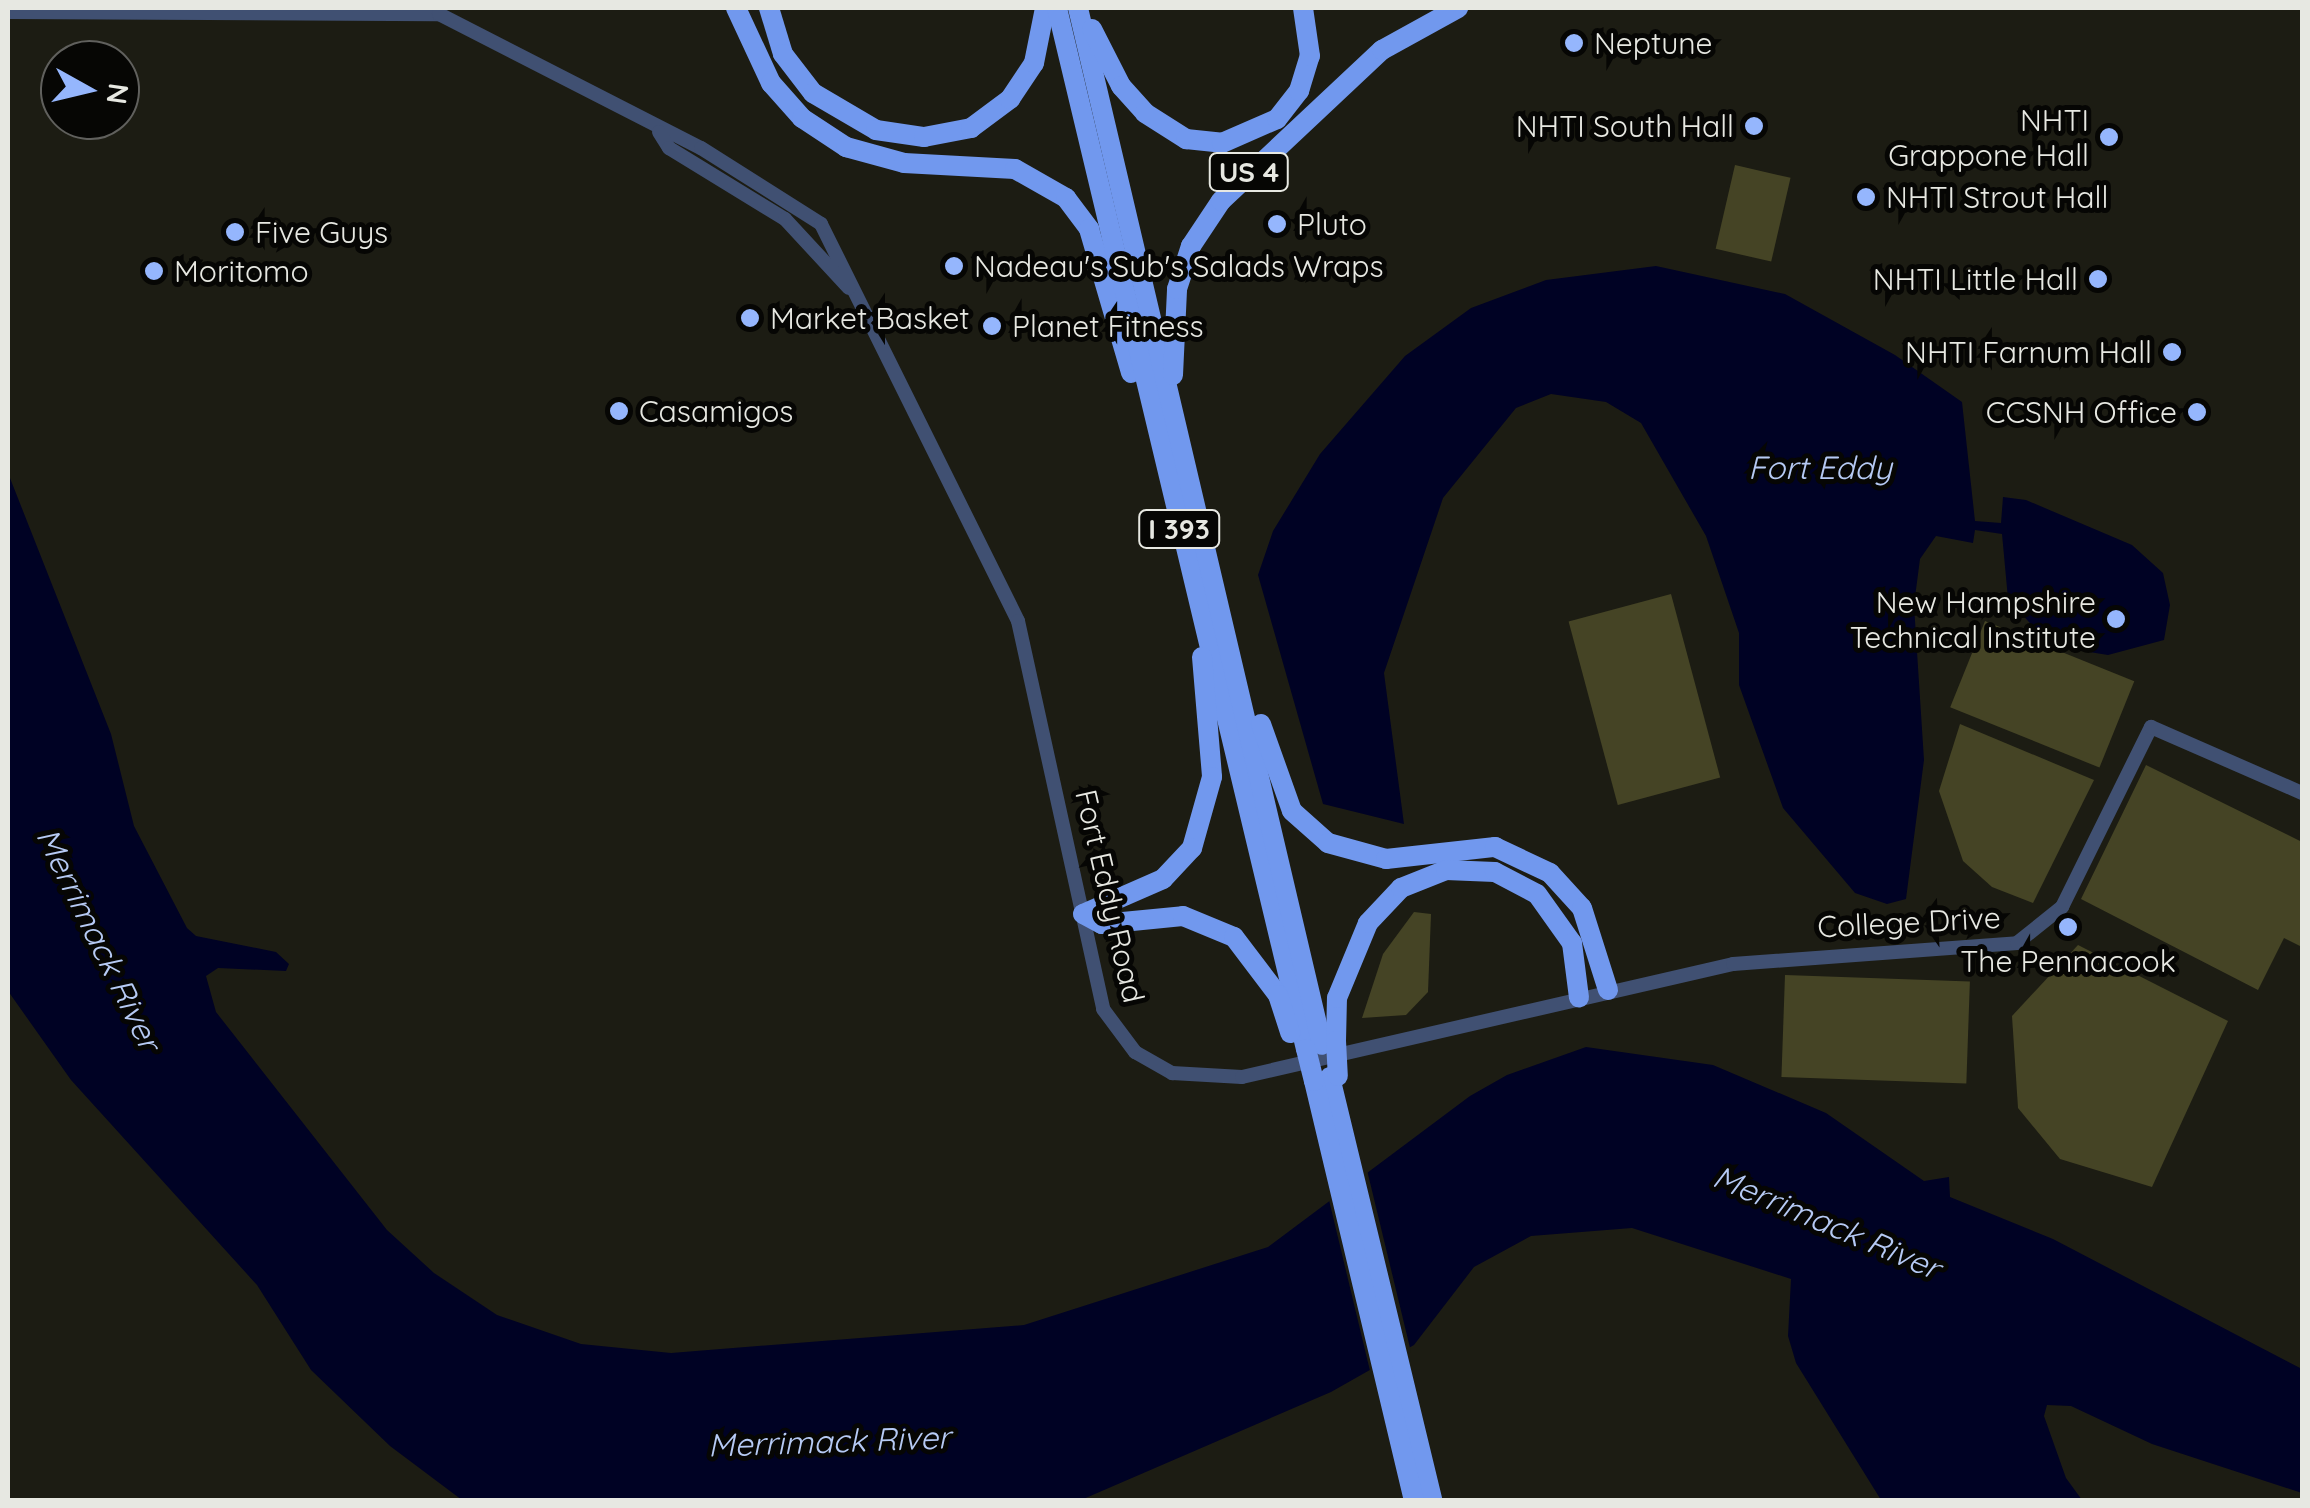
<!DOCTYPE html>
<style>
body{margin:0}
#map{position:relative;width:2310px;height:1508px;overflow:hidden;background:#1c1c13;font-family:Quicksand,sans-serif}
div>[style]{position:absolute}
[style*='--x']{left:calc(var(--x)*1px);top:calc(var(--y)*1px);width:calc(var(--w)*1px);rotate:calc(var(--a)*1deg)}
.green>*{inset:0;background:#454425;transform-origin:0 0}
.water>*{inset:0;background:#000224}
.pier>*{inset:0;background:#1c1c13}
.minor>*{height:14px;margin:-7px;padding:0 7px;transform-origin:7px;border-radius:7px;background:#405072}
.highway>*{height:20px;margin:-10px;padding:0 10px;transform-origin:10px;border-radius:10px;background:#7198ee}
.highway-bridge>*{height:20px;margin:-10px;padding:0 10px;transform-origin:10px;border-radius:10px;background:#7198ee}
.dots>*{width:28px;height:28px;translate:-50% -50%;box-sizing:border-box;border:5px solid #060604;border-radius:50%}
span{translate:-50% -50%;white-space:nowrap;text-align:center;line-height:1.15;-webkit-text-stroke:10px #060604;paint-order:stroke}
.shield-label span{padding:2px 8px;background:#060604;border:2px solid;border-radius:8px;-webkit-text-stroke-width:0}
.shield-label{font-size:28px;color:#e7e8e2;font-weight:700}
.poi-label{font-size:30px;color:#e7e8e2}
.left{translate:0 -50%;text-align:left}
.right{translate:-100% -50%;text-align:right}
.street-label{font-size:30px;color:#e7e8e2}
.water-label{font-size:32px;color:#b6caf4;font-style:italic}
.frame{position:absolute;inset:0;border:10px solid #e7e8e2;pointer-events:none}
.north{position:absolute;left:40px;top:40px;width:100px;height:100px;box-sizing:border-box;background:#060604;border:2px solid #60605d;border-radius:50%;rotate:98deg;font-size:28px;font-weight:700;line-height:40px;text-align:center;color:#e7e8e2}
.north::after{content:'';display:block;margin:auto;width:35px;height:45px;background:#95b6fd;clip-path:polygon(50% 0,100% 100%,50% 72%,0 100%)}
</style>
<div id="map">
<div class="green">
<div style="left:1735px;top:165px;width:57px;height:86px;rotate:13deg"></div>
<div style="left:1671px;top:594px;width:190px;height:106px;rotate:75deg"></div>
<div style="left:1985px;top:621px;width:161px;height:93px;rotate:22deg"></div>
<div style="clip-path:polygon(1960px 724px,2094px 780px,2033px 903px,1992px 887px,1963px 861px,1939px 791px)"></div>
<div style="clip-path:polygon(2146px 765px,2302px 842px,2302px 947px,2284px 938px,2258px 990px,2081px 899px)"></div>
<div style="clip-path:polygon(1414px 912px,1431px 914px,1428px 992px,1406px 1015px,1362px 1018px,1383px 954px)"></div>
<div style="clip-path:polygon(2078px 945px,2228px 1021px,2152px 1187px,2060px 1159px,2018px 1108px,2012px 1016px)"></div>
<div style="left:1785px;top:975px;width:185px;height:102px;rotate:2deg"></div>
</div>
<div class="water">
<div style="clip-path:polygon(1656px 266px,1785px 294px,1895px 355px,1962px 402px,1975px 521px,2001px 523px,2003px 497px,2026px 500px,2132px 545px,2163px 573px,2170px 605px,2164px 640px,2108px 655px,2077px 650px,2039px 633px,2008px 599px,2002px 534px,1975px 530px,1973px 543px,1936px 536px,1920px 559px,1914px 605px,1924px 760px,1906px 899px,1887px 904px,1855px 893px,1783px 808px,1739px 685px,1739px 633px,1706px 536px,1641px 423px,1606px 402px,1551px 394px,1516px 408px,1443px 498px,1384px 673px,1404px 824px,1323px 804px,1258px 575px,1273px 531px,1320px 454px,1405px 356px,1471px 308px,1546px 280px)"></div>
<div style="clip-path:polygon(8px 473px,111px 734px,134px 826px,187px 928px,196px 936px,276px 952px,289px 964px,286px 971px,218px 968px,206px 976px,216px 1012px,387px 1230px,434px 1273px,497px 1315px,581px 1344px,671px 1353px,1024px 1325px,1268px 1247px,1470px 1096px,1507px 1075px,1586px 1047px,1713px 1065px,1826px 1113px,1924px 1181px,1949px 1177px,1950px 1197px,2053px 1239px,2302px 1369px,2302px 1493px,2152px 1444px,2071px 1406px,2047px 1405px,2044px 1416px,2066px 1478px,2082px 1500px,1881px 1500px,1796px 1363px,1788px 1336px,1791px 1279px,1632px 1228px,1531px 1236px,1474px 1267px,1414px 1345px,1331px 1392px,1081px 1500px,462px 1500px,390px 1446px,311px 1370px,257px 1285px,71px 1080px,8px 991px)"></div>
</div>
<div class="pier">
<div style="clip-path:polygon(1367px 1170px,1411px 1352px,1371px 1375px,1329px 1200px)"></div>
</div>
<div class="minor">
<div style="--x:8;--y:12;--w:431;--a:0.3"></div>
<div style="--x:439;--y:14;--w:294;--a:27.1"></div>
<div style="--x:701;--y:148;--w:142;--a:32.3"></div>
<div style="--x:821;--y:224;--w:443;--a:63.6"></div>
<div style="--x:1018;--y:621;--w:397;--a:77.6"></div>
<div style="--x:1103;--y:1009;--w:54;--a:53.3"></div>
<div style="--x:1135;--y:1052;--w:43;--a:29.6"></div>
<div style="--x:1172;--y:1073;--w:70;--a:3.3"></div>
<div style="--x:1242;--y:1077;--w:504;--a:-12.96"></div>
<div style="--x:1733;--y:964;--w:285;--a:-4.2"></div>
<div style="--x:2017;--y:943;--w:58;--a:-38.7"></div>
<div style="--x:2062;--y:907;--w:201;--a:-63.7"></div>
<div style="--x:2151;--y:727;--w:165;--a:23.6"></div>
<div style="--x:659;--y:132;--w:19;--a:58"></div>
<div style="--x:669;--y:148;--w:136;--a:31.5"></div>
<div style="--x:785;--y:219;--w:94;--a:47.2"></div>
</div>
<div class="highway">
<div style="--x:736;--y:8;--w:83;--a:65"></div>
<div style="--x:771;--y:83;--w:47;--a:48.5"></div>
<div style="--x:802;--y:118;--w:53;--a:33.4"></div>
<div style="--x:846;--y:147;--w:60;--a:15.4"></div>
<div style="--x:904;--y:163;--w:111;--a:3.1"></div>
<div style="--x:1015;--y:169;--w:59;--a:29.6"></div>
<div style="--x:1066;--y:198;--w:39;--a:53"></div>
<div style="--x:1089;--y:229;--w:150;--a:73.7"></div>
<div style="--x:769;--y:8;--w:48;--a:73.1"></div>
<div style="--x:783;--y:54;--w:49;--a:52.4"></div>
<div style="--x:813;--y:93;--w:73;--a:30.4"></div>
<div style="--x:876;--y:130;--w:49;--a:8.3"></div>
<div style="--x:924;--y:137;--w:48;--a:-10.8"></div>
<div style="--x:971;--y:128;--w:49;--a:-36.6"></div>
<div style="--x:1010;--y:99;--w:43;--a:-56.3"></div>
<div style="--x:1034;--y:63;--w:56;--a:-78.7"></div>
<div style="--x:1057;--y:8;--w:1070;--a:76.55"></div>
<div style="--x:1078;--y:8;--w:1065;--a:76.76"></div>
<div style="--x:1092;--y:29;--w:64;--a:63"></div>
<div style="--x:1121;--y:86;--w:36;--a:48"></div>
<div style="--x:1145;--y:113;--w:49;--a:32.4"></div>
<div style="--x:1186;--y:139;--w:36;--a:6"></div>
<div style="--x:1222;--y:143;--w:60;--a:-23.6"></div>
<div style="--x:1277;--y:119;--w:36;--a:-52"></div>
<div style="--x:1299;--y:91;--w:37;--a:-73"></div>
<div style="--x:1310;--y:56;--w:49;--a:-98.3"></div>
<div style="--x:1173;--y:375;--w:86;--a:-87.3"></div>
<div style="--x:1177;--y:289;--w:45;--a:-72"></div>
<div style="--x:1191;--y:246;--w:54;--a:-56.3"></div>
<div style="--x:1221;--y:201;--w:221;--a:-43.2"></div>
<div style="--x:1382;--y:50;--w:87;--a:-28.9"></div>
<div style="--x:1202;--y:657;--w:120;--a:85.2"></div>
<div style="--x:1212;--y:777;--w:74;--a:105.7"></div>
<div style="--x:1192;--y:848;--w:42;--a:133.1"></div>
<div style="--x:1163;--y:879;--w:87;--a:156.4"></div>
<div style="--x:1083;--y:914;--w:21;--a:28"></div>
<div style="--x:1102;--y:924;--w:81;--a:-5.6"></div>
<div style="--x:1183;--y:916;--w:55;--a:22.4"></div>
<div style="--x:1234;--y:937;--w:73;--a:52.8"></div>
<div style="--x:1278;--y:995;--w:40;--a:72"></div>
<div style="--x:1261;--y:724;--w:92;--a:70.4"></div>
<div style="--x:1292;--y:811;--w:48;--a:41.6"></div>
<div style="--x:1328;--y:843;--w:60;--a:15.4"></div>
<div style="--x:1386;--y:859;--w:110;--a:-6.3"></div>
<div style="--x:1495;--y:847;--w:61;--a:25.3"></div>
<div style="--x:1550;--y:873;--w:47;--a:47.6"></div>
<div style="--x:1582;--y:908;--w:86;--a:72.4"></div>
<div style="--x:1336;--y:1041;--w:43;--a:-88.7"></div>
<div style="--x:1337;--y:998;--w:81;--a:-67.5"></div>
<div style="--x:1368;--y:923;--w:48;--a:-46.7"></div>
<div style="--x:1401;--y:888;--w:48;--a:-21.8"></div>
<div style="--x:1446;--y:870;--w:49;--a:2.3"></div>
<div style="--x:1495;--y:872;--w:47;--a:27.6"></div>
<div style="--x:1537;--y:894;--w:60;--a:54.5"></div>
<div style="--x:1572;--y:943;--w:55;--a:82.7"></div>
<div style="--x:1330;--y:1077;--w:435;--a:76.4"></div>
<div style="--x:1314;--y:1081;--w:431;--a:76.6"></div>
</div>
<div class="highway-bridge">
<div style="--x:1336;--y:1041;--w:35;--a:87"></div>
<div style="--x:1306;--y:1049;--w:33;--a:76"></div>
</div>
<div class="dots">
<div style="left:1574px;top:43px;background:#95b6fd"></div>
<div style="left:1754px;top:126px;background:#95b6fd"></div>
<div style="left:2109px;top:137px;background:#95b6fd"></div>
<div style="left:1866px;top:197px;background:#95b6fd"></div>
<div style="left:1277px;top:224px;background:#95b6fd"></div>
<div style="left:235px;top:232px;background:#95b6fd"></div>
<div style="left:954px;top:266px;background:#95b6fd"></div>
<div style="left:154px;top:271px;background:#95b6fd"></div>
<div style="left:2098px;top:279px;background:#95b6fd"></div>
<div style="left:750px;top:318px;background:#95b6fd"></div>
<div style="left:992px;top:326px;background:#95b6fd"></div>
<div style="left:2172px;top:352px;background:#95b6fd"></div>
<div style="left:619px;top:411px;background:#95b6fd"></div>
<div style="left:2197px;top:412px;background:#95b6fd"></div>
<div style="left:2116px;top:619px;background:#95b6fd"></div>
<div style="left:2068px;top:927px;background:#95b6fd"></div>
</div>
<div class="shield-label">
<span style="left:1249px;top:172px">US 4</span>
<span style="left:1179px;top:529px">I 393</span>
</div>
<div class="poi-label">
<span class="left" style="left:1594px;top:43px">Neptune</span>
<span class="right" style="left:2089px;top:137px">NHTI<br>Grappone Hall</span>
<span class="right" style="left:1734px;top:126px">NHTI South Hall</span>
<span class="left" style="left:1886px;top:197px">NHTI Strout Hall</span>
<span class="left" style="left:1297px;top:224px">Pluto</span>
<span class="left" style="left:255px;top:232px">Five Guys</span>
<span class="left" style="left:974px;top:266px">Nadeau's Sub's Salads Wraps</span>
<span class="left" style="left:174px;top:271px">Moritomo</span>
<span class="right" style="left:2078px;top:279px">NHTI Little Hall</span>
<span class="left" style="left:770px;top:318px">Market Basket</span>
<span class="left" style="left:1012px;top:326px">Planet Fitness</span>
<span class="right" style="left:2152px;top:352px">NHTI Farnum Hall</span>
<span class="left" style="left:639px;top:411px">Casamigos</span>
<span class="right" style="left:2177px;top:412px">CCSNH Office</span>
<span class="right" style="left:2096px;top:619px">New Hampshire<br>Technical Institute</span>
<span style="left:2068px;top:961px">The Pennacook</span>
</div>
<div class="street-label">
<span style="left:1110px;top:896px;rotate:77deg">Fort Eddy Road</span>
<span style="left:1909px;top:922px;rotate:-3deg">College Drive</span>
</div>
<div class="water-label">
<span style="left:1820px;top:467px">Fort Eddy</span>
<span style="left:99px;top:939px;rotate:64deg">Merrimack River</span>
<span style="left:1827px;top:1222px;rotate:23deg">Merrimack River</span>
<span style="left:829px;top:1441px;rotate:-2deg">Merrimack River</span>
</div>
<div class="frame"></div>
<div class="north">N</div>
</div>
